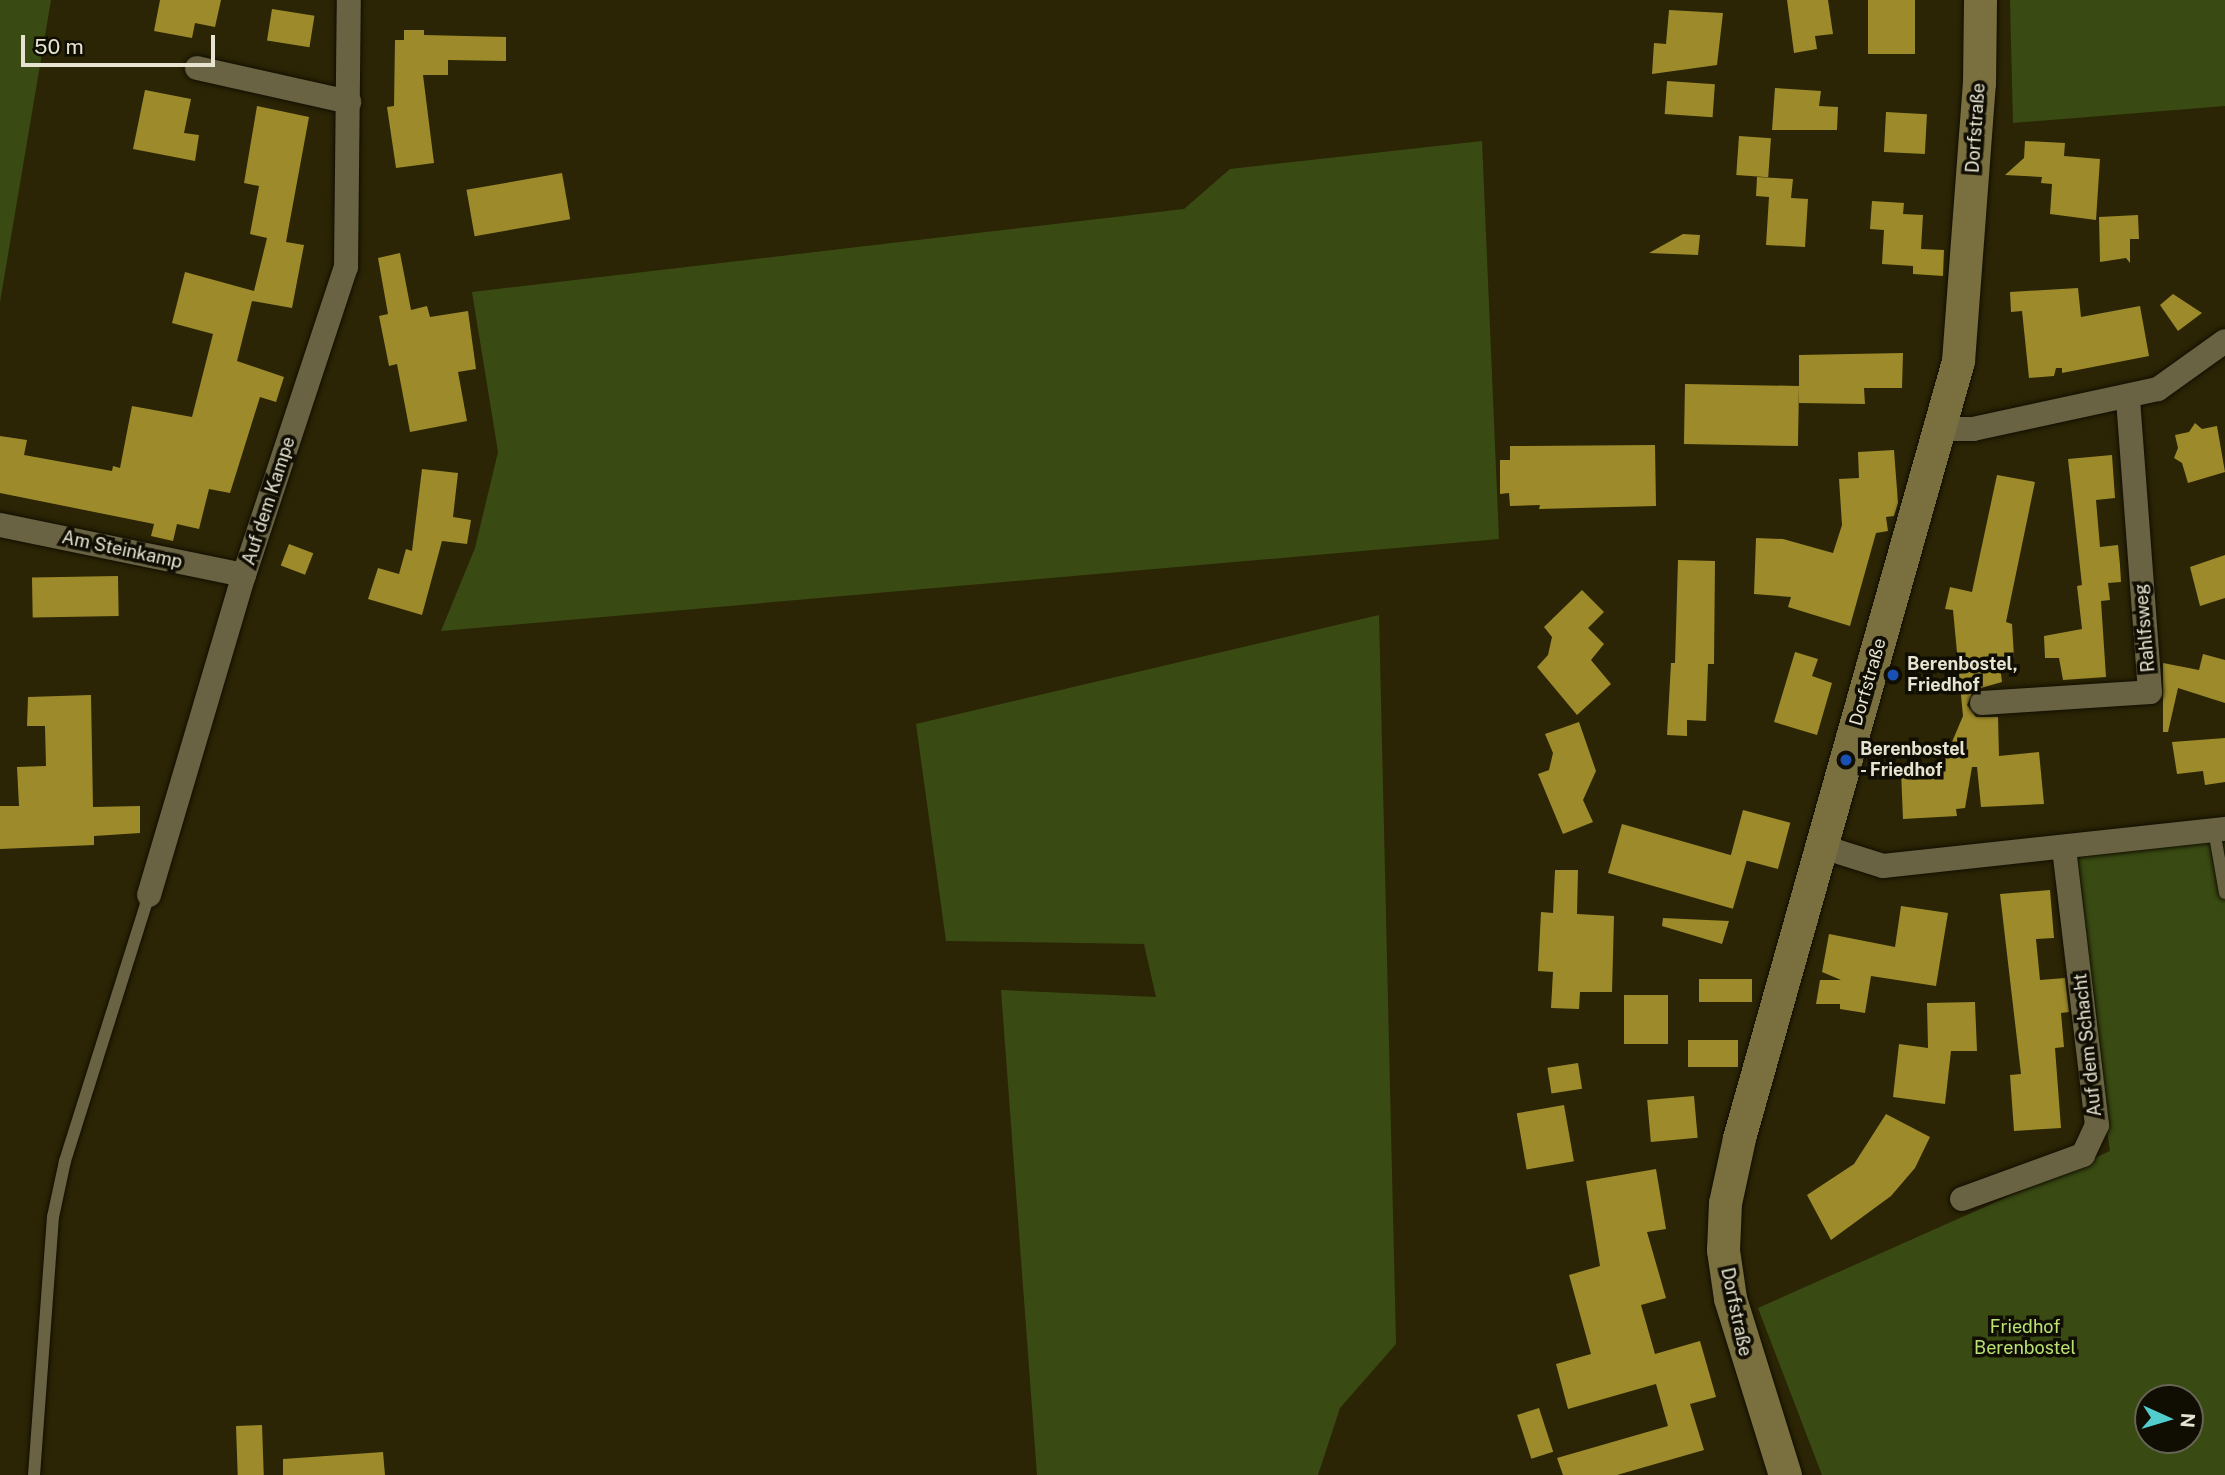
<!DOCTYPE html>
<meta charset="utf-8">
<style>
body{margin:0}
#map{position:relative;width:2225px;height:1475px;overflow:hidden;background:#2b2505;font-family:"Public Sans",sans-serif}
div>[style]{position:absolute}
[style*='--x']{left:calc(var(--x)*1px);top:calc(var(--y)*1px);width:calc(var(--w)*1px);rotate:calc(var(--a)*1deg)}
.green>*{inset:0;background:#394b12}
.building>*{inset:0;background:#9d8b2b;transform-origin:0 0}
.roads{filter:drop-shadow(0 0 2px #120e00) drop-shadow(0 0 2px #120e00)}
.lane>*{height:12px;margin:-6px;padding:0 6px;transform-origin:6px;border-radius:6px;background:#696343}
.street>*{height:24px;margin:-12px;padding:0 12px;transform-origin:12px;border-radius:12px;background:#696343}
.secondary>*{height:33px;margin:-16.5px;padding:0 16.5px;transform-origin:16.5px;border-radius:16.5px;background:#7a6f3e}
.dots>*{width:19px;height:19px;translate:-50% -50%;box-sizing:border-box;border:4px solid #100e03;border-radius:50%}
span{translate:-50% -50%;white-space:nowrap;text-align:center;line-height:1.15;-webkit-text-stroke:7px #100e03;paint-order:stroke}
.street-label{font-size:18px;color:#e6e3d1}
.poi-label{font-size:18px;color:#e6e3d1;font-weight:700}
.left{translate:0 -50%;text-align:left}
.park-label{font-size:18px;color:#bae274}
.north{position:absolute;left:2134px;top:1384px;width:70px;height:70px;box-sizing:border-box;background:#100e03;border:2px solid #666355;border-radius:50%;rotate:94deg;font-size:19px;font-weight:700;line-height:28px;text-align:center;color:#e6e3d1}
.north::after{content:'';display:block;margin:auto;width:24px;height:32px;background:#52cdcd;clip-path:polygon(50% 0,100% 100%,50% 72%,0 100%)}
.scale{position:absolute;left:21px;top:35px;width:194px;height:32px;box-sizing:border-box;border:4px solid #e6e3d1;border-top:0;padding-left:9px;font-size:21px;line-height:24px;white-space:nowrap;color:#e6e3d1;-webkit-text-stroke:5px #100e03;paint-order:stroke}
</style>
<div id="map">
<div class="green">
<div style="clip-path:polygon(0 0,51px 0,0 302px)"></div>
<div style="clip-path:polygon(2010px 0,2225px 0,2225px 106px,2013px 123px)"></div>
<div style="clip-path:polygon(1482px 141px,1499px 539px,441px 631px,475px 548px,498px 452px,472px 292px,1184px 209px,1230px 169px)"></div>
<div style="clip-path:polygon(1379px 615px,1396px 1344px,1340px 1408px,1318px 1475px,1037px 1475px,1001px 990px,1156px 997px,1144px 944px,946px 941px,916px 724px)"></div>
<div style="clip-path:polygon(evenodd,2225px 829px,2225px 1475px,1822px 1475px,1758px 1308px,2110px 1151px,2064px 847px,2225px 829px,2148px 1398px,2190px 1398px,2190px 1440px,2148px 1440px,2148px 1398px)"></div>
</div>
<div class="building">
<div style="clip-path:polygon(160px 0,221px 0,215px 27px,195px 23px,192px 38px,154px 31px)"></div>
<div style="clip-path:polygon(1787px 0,1828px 0,1833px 34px,1815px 36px,1817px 49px,1794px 53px)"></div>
<div style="left:1868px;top:0;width:47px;height:54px"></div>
<div style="left:272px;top:9px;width:43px;height:32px;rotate:9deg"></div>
<div style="clip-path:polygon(1669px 10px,1723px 13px,1717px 65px,1652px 74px,1654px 43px,1666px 44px)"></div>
<div style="clip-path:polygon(404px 30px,424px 30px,424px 35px,506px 37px,506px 61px,448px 60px,448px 75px,423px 75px,434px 163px,396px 168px,387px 107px,394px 106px,395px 40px,404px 40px)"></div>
<div style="left:1667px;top:81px;width:48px;height:33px;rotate:4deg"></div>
<div style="clip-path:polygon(1775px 88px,1821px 91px,1819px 106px,1838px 107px,1837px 130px,1772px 130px)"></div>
<div style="clip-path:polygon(145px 90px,191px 99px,184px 133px,199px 135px,195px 161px,133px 149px)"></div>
<div style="clip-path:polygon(257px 106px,309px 117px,286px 242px,304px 245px,292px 308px,252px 301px,237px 361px,284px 377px,276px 402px,260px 397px,230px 493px,209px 489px,199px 529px,177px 524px,173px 541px,151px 536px,154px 524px,0 493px,0 436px,27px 440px,24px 455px,112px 471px,113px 466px,120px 468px,132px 406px,192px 417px,213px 334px,172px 323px,185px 272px,254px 291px,267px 238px,250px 234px,259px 186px,244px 183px)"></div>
<div style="left:1886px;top:112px;width:41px;height:40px;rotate:3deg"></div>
<div style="left:1739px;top:136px;width:32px;height:39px;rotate:4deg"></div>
<div style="clip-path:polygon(2025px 141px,2065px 143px,2064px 156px,2100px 159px,2096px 220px,2050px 214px,2052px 184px,2041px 183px,2042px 177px,2005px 175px,2024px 158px)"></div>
<div style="left:562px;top:173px;width:47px;height:97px;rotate:80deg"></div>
<div style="clip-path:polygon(1757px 177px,1793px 179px,1791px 198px,1808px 199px,1805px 247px,1766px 245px,1769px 197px,1756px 196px)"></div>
<div style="clip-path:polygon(1872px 201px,1904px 203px,1903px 214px,1923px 215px,1921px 249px,1944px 250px,1943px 276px,1913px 274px,1913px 266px,1882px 264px,1884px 230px,1870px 229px)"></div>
<div style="clip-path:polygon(2138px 215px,2139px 239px,2130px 239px,2130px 263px,2126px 258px,2100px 262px,2099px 217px)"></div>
<div style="clip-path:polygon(1683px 234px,1700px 235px,1698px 255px,1649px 253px)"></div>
<div style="clip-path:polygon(400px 253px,411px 310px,427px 306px,430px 317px,468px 311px,476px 369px,458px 372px,467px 421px,410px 432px,397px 364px,389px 366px,379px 316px,388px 314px,378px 258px)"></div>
<div style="clip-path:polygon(2078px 288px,2081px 317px,2140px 306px,2149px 356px,2062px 373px,2062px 368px,2056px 368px,2054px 376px,2029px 378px,2022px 311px,2011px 312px,2010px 292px)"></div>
<div style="clip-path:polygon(2173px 294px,2202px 313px,2178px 331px,2160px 305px)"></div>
<div style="clip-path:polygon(1903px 353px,1902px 388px,1864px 388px,1865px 404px,1799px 403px,1799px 355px)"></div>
<div style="left:1685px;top:384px;width:114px;height:60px;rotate:1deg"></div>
<div style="clip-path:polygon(2195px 423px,2202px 429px,2217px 426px,2225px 472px,2188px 483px,2182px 463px,2174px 458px,2178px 448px,2175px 435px,2189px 432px)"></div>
<div style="clip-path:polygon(1655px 445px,1656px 506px,1539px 509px,1540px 505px,1510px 506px,1509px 493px,1500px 494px,1500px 460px,1510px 460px,1510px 446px)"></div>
<div style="clip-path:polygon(1894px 450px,1898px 503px,1894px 516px,1886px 517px,1888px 531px,1876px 533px,1850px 626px,1788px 607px,1791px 597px,1754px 594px,1756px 538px,1783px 539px,1833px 553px,1842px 525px,1839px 479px,1859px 478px,1858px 452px)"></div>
<div style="clip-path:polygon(2112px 455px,2115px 498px,2096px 500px,2100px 547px,2118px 545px,2120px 565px,2121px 582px,2108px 583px,2110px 600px,2101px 601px,2106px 677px,2063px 680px,2059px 658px,2045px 658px,2044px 636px,2082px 629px,2077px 586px,2082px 585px,2068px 459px)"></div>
<div style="clip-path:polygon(422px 469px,458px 473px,453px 517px,471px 520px,467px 544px,442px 541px,422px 615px,368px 599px,378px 568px,399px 574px,406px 549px,412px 551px)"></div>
<div style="clip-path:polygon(1997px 475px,2035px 482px,2006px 622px,2012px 624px,2014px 657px,1999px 658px,2002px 682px,1974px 690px,1967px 705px,1976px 717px,1998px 717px,1999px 756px,2039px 752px,2044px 804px,1981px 807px,1977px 767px,1972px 767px,1965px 808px,1956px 809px,1957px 816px,1903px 819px,1901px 771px,1941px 768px,1963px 716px,1953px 610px,1945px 609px,1950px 587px,1972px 592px)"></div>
<div style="left:289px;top:544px;width:26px;height:23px;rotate:21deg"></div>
<div style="clip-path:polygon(2225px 555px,2225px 598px,2200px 606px,2190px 567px)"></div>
<div style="clip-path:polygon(1678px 560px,1715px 561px,1714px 664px,1708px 664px,1706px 721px,1687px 720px,1687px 736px,1667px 735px,1671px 663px,1675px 663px)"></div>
<div style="left:118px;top:576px;width:40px;height:86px;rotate:89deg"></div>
<div style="clip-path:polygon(1582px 590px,1604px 612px,1588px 628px,1604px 644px,1591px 660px,1611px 684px,1577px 715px,1537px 667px,1548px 655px,1552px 637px,1544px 627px)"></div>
<div style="clip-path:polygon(1795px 652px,1818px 659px,1812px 676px,1832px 683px,1817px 735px,1774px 722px)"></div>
<div style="clip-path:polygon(2203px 654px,2225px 660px,2225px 703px,2178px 688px,2168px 732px,2163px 732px,2163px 663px,2199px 670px)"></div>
<div style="clip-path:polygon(91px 695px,93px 807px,140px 806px,140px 833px,94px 836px,94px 845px,0 849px,0 806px,19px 806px,17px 767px,46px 766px,45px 726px,27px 726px,28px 697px)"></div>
<div style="clip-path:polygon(1579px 722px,1596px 771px,1583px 800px,1593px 822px,1563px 834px,1538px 774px,1549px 770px,1553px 753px,1545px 734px)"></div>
<div style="clip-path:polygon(2225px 738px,2225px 782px,2205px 785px,2203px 771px,2177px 774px,2172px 742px)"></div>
<div style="left:1743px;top:810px;width:49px;height:48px;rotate:15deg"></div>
<div style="left:1622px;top:824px;width:130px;height:51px;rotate:16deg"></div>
<div style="clip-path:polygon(1555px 870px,1578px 870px,1577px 914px,1614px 916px,1612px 992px,1580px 992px,1579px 1009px,1551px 1008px,1553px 972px,1538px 971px,1541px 912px,1553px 913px)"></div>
<div style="clip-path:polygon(2050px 890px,2054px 938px,2036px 939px,2040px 980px,2065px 978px,2069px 1012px,2061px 1013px,2064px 1047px,2055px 1048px,2061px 1128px,2014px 1131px,2010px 1075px,2021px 1074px,2000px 894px)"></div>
<div style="clip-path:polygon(1901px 906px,1948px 913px,1936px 986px,1871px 976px,1865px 1013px,1840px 1009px,1840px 1004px,1816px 1004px,1820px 980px,1841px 980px,1822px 972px,1829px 934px,1895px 947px)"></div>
<div style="clip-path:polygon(1663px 918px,1729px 921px,1722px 944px,1662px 926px)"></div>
<div style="left:1699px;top:979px;width:53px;height:23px"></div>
<div style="left:1624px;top:995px;width:44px;height:49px"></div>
<div style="clip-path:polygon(1975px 1002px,1977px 1051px,1951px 1051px,1945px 1104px,1893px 1097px,1899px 1044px,1928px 1048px,1927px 1003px)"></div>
<div style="left:1738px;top:1040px;width:27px;height:50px;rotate:90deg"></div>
<div style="left:1578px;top:1063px;width:26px;height:31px;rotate:81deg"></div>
<div style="left:1694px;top:1096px;width:42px;height:47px;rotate:85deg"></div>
<div style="left:1564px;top:1105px;width:57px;height:48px;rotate:80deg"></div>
<div style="clip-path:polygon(1886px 1114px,1930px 1137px,1915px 1168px,1891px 1196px,1831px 1240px,1807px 1195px,1854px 1164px)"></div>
<div style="clip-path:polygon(1656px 1169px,1666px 1229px,1647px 1232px,1666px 1298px,1641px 1305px,1655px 1354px,1700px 1341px,1716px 1397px,1690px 1404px,1704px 1450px,1617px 1475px,1563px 1475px,1557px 1458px,1668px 1426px,1656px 1384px,1568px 1409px,1556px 1364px,1591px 1354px,1569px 1275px,1600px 1266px,1586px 1181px)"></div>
<div style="left:1539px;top:1408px;width:46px;height:23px;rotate:72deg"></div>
<div style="left:262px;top:1425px;width:50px;height:26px;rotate:88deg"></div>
<div style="clip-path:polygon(383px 1452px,385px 1475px,283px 1475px,283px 1459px)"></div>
</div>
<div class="roads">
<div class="lane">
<div style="--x:2214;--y:830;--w:64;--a:80.1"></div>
<div style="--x:34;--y:1475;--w:259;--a:-85.8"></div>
<div style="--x:53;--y:1217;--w:57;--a:-77.9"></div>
<div style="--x:65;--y:1161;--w:279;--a:-72.5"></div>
</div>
<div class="street">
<div style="--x:197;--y:68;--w:156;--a:12.6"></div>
<div style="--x:1940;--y:429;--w:33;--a:0"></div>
<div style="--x:1973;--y:429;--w:189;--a:-12.2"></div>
<div style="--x:2158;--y:389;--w:82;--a:-35.6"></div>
<div style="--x:0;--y:525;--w:249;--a:11.6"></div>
<div style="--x:1982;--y:703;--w:168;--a:-3.7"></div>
<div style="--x:2150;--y:692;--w:296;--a:-94.3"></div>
<div style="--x:1823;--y:847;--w:63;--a:17.6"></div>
<div style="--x:1883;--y:866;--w:344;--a:-6.2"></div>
<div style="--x:149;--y:895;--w:334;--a:-73.5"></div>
<div style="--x:244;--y:575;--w:324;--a:-71.7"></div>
<div style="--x:346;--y:267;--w:267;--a:-89.4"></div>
<div style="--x:1962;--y:1199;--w:129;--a:-20"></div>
<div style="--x:2083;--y:1155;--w:33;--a:-65"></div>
<div style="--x:2097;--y:1125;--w:280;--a:-96.8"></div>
</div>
<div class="secondary">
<div style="--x:1785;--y:1475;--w:185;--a:-107.3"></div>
<div style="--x:1730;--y:1298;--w:49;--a:-98.3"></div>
<div style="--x:1723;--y:1250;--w:47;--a:-87.6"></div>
<div style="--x:1725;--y:1203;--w:66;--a:-77.8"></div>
<div style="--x:1739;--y:1138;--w:807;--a:-74.26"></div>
<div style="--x:1958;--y:361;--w:279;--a:-85.7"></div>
<div style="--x:1979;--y:83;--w:83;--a:-89.3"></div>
</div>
</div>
<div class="dots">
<div style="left:1893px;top:675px;background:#1a4fb4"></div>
<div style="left:1846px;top:760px;background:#1a4fb4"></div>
</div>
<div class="street-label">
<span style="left:1976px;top:128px;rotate:-86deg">Dorfstraße</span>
<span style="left:269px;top:501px;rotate:-72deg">Auf dem Kampe</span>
<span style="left:122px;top:550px;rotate:12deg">Am Steinkamp</span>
<span style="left:2145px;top:628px;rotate:-95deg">Rahlfsweg</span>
<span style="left:1868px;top:682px;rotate:-74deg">Dorfstraße</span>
<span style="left:2088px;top:1045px;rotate:-96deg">Auf dem Schacht</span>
<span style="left:1736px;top:1312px;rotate:78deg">Dorfstraße</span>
</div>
<div class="poi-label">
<span class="left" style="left:1907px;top:675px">Berenbostel,<br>Friedhof</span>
<span class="left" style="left:1860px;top:760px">Berenbostel<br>- Friedhof</span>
</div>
<div class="park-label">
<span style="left:2025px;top:1338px">Friedhof<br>Berenbostel</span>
</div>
<div class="north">N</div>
<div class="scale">50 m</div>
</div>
